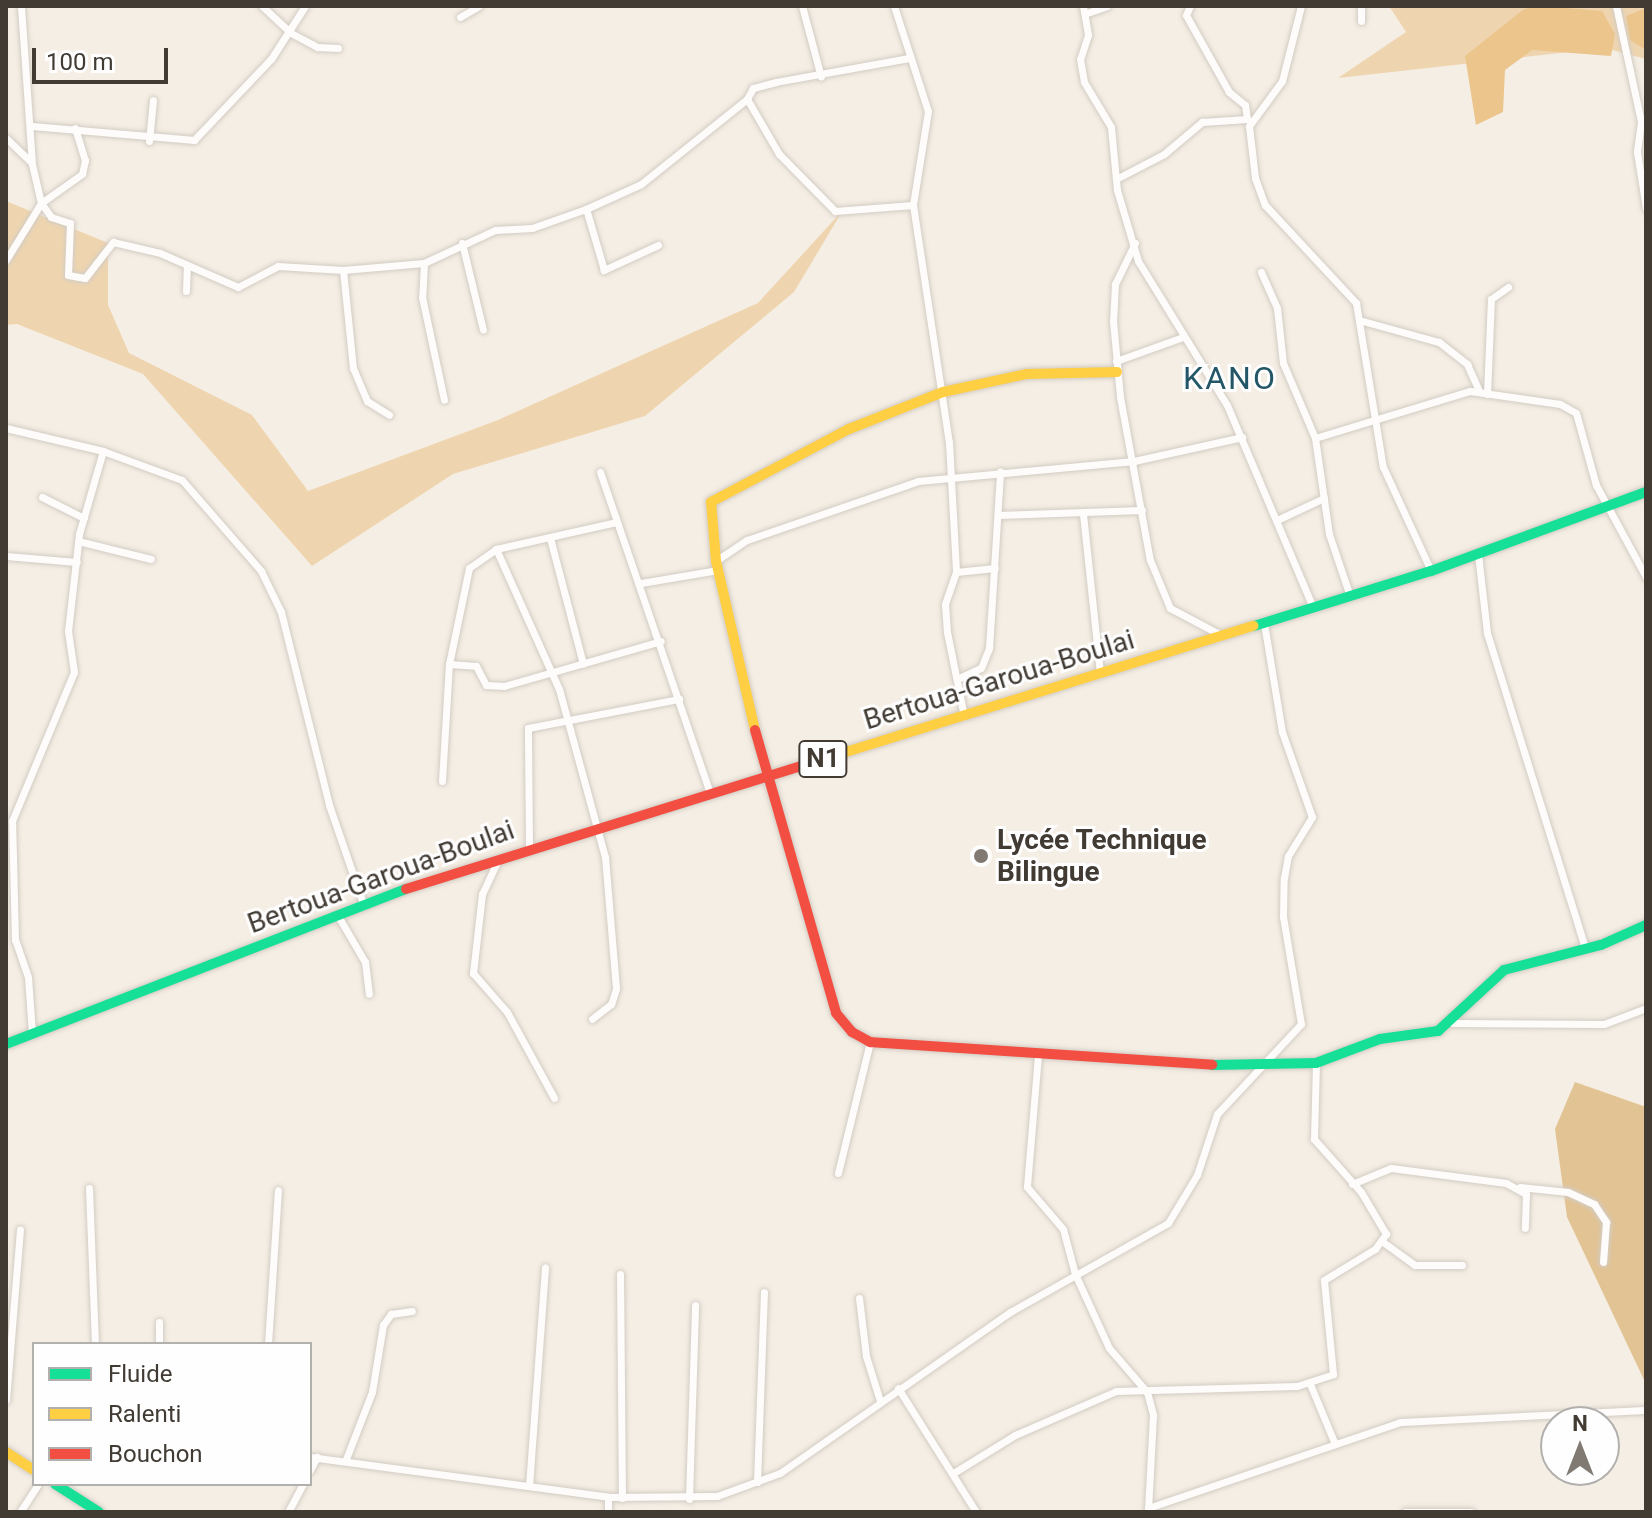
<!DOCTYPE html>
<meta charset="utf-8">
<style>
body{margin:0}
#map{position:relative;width:1652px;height:1518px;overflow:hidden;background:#f5eee4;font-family:Roboto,sans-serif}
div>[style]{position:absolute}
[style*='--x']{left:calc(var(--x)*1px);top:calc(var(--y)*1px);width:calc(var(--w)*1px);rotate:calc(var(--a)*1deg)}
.green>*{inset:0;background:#efd5af}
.forest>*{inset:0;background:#e2c394}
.water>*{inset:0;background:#ebc58c}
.roads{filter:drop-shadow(0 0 2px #d2ccc4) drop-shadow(0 0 2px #d2ccc4)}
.street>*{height:7px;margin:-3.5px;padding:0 3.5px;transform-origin:3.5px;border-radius:3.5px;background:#fefcfb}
.fast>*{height:10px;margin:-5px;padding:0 5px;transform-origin:5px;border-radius:5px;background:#16e098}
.slow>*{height:10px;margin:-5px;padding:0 5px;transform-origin:5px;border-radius:5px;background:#ffcf43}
.jam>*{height:10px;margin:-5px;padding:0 5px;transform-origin:5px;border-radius:5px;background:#f24e42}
.dots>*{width:22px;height:22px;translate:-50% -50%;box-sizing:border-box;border:4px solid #fefefe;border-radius:50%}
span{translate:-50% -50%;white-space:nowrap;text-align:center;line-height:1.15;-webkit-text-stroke:6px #fefefe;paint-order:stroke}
.shield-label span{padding:2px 6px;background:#fefefe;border:2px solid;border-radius:6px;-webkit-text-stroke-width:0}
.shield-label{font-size:26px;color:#413b34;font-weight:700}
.street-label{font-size:28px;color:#413b34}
.poi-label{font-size:28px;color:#413b34;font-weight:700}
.left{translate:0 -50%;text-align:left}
.quarter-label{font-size:32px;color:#235666;letter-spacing:2px}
.frame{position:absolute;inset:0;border:8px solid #413b34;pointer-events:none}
.legend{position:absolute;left:32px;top:1342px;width:280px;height:144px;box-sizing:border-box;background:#fefefe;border:2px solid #b2b0ad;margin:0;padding:10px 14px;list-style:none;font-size:24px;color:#413b34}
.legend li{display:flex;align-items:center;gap:16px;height:40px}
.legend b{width:40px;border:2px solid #b2b0ad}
.north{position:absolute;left:1540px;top:1406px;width:80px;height:80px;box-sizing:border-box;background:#fefefe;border:2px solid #b2b0ad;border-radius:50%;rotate:0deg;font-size:22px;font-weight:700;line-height:32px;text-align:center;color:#413b34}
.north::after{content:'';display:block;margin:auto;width:28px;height:36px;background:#807a72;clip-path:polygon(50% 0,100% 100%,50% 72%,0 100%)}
.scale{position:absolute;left:32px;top:48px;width:136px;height:36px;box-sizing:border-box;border:4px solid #413b34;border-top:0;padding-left:10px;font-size:24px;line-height:28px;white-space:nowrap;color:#413b34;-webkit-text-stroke:6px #fefefe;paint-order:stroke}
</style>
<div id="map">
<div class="green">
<div style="clip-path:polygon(1389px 6px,1646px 6px,1646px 59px,1605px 48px,1338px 78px,1406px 32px)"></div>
<div style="clip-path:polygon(6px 201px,108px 243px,108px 305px,129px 353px,252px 415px,308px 491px,498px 420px,758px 303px,843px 210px,794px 292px,645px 416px,453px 474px,312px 566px,143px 374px,17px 324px,6px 325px)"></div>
</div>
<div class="forest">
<div style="clip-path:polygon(1575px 1082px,1646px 1107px,1646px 1384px,1567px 1217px,1555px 1129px)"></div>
</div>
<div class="water">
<div style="clip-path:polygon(1542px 6px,1602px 11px,1615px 34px,1611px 56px,1532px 50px,1505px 70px,1503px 112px,1476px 125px,1465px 56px,1524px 9px)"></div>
<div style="clip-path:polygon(1646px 8px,1646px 50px,1630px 40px,1626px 16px)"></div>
</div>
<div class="roads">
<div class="street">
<div style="--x:262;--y:6;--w:40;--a:43"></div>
<div style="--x:291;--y:33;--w:30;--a:28"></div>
<div style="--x:317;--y:47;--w:21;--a:3"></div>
<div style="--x:802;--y:6;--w:73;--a:75"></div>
<div style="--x:894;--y:6;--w:110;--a:72.1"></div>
<div style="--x:928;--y:111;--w:95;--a:99.1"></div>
<div style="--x:913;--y:205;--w:240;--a:81.4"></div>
<div style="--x:949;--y:442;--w:130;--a:86.9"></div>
<div style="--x:956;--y:572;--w:34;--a:109"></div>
<div style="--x:945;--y:604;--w:28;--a:86"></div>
<div style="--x:947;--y:632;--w:86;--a:78.6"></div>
<div style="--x:1083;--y:6;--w:29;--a:80"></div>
<div style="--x:1088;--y:35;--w:25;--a:108"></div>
<div style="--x:1080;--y:59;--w:23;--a:80"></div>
<div style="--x:1084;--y:82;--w:52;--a:59"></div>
<div style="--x:1111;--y:127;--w:63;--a:84.6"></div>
<div style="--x:1117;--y:190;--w:74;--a:73.5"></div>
<div style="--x:1138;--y:261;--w:169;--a:58.3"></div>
<div style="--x:1227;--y:405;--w:220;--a:67"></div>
<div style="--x:1301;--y:6;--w:77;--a:104.2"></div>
<div style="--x:1282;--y:81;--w:56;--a:126.3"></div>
<div style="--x:1249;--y:126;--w:52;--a:83.4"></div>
<div style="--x:1255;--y:178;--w:29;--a:70"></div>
<div style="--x:1265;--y:205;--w:134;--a:47.1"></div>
<div style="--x:1356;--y:303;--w:166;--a:80.7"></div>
<div style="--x:1383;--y:467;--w:115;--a:65.2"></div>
<div style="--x:1361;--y:6;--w:15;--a:90"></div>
<div style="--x:1616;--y:6;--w:119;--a:77.8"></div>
<div style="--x:1641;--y:122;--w:30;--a:98"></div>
<div style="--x:1637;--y:152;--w:57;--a:80.9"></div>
<div style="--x:1087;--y:13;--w:21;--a:-19"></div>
<div style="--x:460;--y:17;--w:22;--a:-30"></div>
<div style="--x:909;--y:58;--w:135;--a:169.8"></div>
<div style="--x:776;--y:82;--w:24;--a:165"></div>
<div style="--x:753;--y:88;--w:13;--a:119"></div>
<div style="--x:747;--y:99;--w:64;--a:59.8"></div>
<div style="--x:779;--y:154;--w:80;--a:45.5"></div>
<div style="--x:835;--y:211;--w:78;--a:-4.4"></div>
<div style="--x:32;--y:126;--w:163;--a:4.9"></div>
<div style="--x:194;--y:140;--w:112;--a:-46.5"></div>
<div style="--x:271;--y:59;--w:63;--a:-57.3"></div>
<div style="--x:75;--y:128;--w:34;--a:73"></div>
<div style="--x:85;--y:160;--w:14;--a:102"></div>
<div style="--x:82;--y:174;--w:50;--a:144.7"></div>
<div style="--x:41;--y:203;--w:17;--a:54"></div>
<div style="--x:51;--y:217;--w:20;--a:18"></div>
<div style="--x:70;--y:223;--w:52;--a:92.2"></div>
<div style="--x:68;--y:275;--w:17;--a:10"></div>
<div style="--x:85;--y:278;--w:46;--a:-52.1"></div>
<div style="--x:113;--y:242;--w:48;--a:13.2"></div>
<div style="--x:160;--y:253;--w:85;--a:23.6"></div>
<div style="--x:238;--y:287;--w:45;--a:-27.7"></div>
<div style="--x:278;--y:266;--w:65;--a:3.5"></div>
<div style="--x:343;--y:270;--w:81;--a:-4.9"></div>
<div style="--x:424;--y:263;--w:78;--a:-24.9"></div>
<div style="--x:495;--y:230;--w:37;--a:-3"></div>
<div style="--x:532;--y:228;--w:57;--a:-19.4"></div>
<div style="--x:6;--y:138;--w:35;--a:44"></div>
<div style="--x:149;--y:141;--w:41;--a:-84.4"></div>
<div style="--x:1116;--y:179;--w:54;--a:-27.5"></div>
<div style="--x:1164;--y:154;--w:50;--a:-40.1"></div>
<div style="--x:1202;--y:122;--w:45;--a:-3.8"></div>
<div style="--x:1247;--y:119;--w:14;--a:-98"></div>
<div style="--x:1245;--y:105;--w:21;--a:-141"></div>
<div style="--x:1229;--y:92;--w:88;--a:-119.2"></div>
<div style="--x:1186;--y:15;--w:10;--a:-66"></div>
<div style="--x:462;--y:243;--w:89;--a:76.4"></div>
<div style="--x:1135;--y:243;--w:46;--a:116"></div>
<div style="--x:1115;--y:284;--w:37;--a:93"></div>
<div style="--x:1113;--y:321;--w:76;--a:84.7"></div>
<div style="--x:1120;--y:397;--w:166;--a:79.6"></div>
<div style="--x:1150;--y:560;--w:52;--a:67.4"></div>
<div style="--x:1170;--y:608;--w:55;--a:28"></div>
<div style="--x:658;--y:245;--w:60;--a:155.2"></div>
<div style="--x:604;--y:270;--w:64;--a:-106.4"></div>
<div style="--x:586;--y:209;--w:60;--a:-24.4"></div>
<div style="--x:641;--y:184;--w:136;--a:-38.7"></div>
<div style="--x:6;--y:260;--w:67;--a:-58.4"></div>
<div style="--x:41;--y:203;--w:40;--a:-103"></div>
<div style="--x:32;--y:164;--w:158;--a:-94"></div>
<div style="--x:424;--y:263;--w:34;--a:93"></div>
<div style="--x:422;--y:297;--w:105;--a:77.9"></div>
<div style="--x:343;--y:270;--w:99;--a:84.2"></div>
<div style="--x:353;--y:368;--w:36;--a:67"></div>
<div style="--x:367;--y:401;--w:26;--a:32"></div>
<div style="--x:1261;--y:272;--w:39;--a:66"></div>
<div style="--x:1277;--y:308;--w:55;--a:83.8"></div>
<div style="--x:1283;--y:363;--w:82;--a:66.9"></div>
<div style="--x:1315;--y:438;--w:97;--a:81.7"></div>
<div style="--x:1329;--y:534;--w:65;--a:71.3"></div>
<div style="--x:186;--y:291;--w:24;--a:-88"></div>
<div style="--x:1359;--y:320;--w:83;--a:15.4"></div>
<div style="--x:1439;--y:342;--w:36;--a:38"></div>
<div style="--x:1467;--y:364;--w:30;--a:66"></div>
<div style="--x:1116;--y:361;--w:71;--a:-19.7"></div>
<div style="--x:1487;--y:394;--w:95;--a:-87.6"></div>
<div style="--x:1491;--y:299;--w:21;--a:-35"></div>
<div style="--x:6;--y:428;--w:100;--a:13.3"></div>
<div style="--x:103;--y:451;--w:84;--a:20.2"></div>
<div style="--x:182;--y:480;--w:121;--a:49"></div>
<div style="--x:261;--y:571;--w:46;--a:64"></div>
<div style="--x:281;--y:612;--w:199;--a:76"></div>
<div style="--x:329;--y:805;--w:107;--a:70.9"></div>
<div style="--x:1315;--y:438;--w:162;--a:-16.9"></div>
<div style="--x:1470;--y:391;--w:91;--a:8.2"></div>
<div style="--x:1560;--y:404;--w:18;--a:29"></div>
<div style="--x:1576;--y:413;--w:75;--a:74.5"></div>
<div style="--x:1596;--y:485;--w:105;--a:61.5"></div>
<div style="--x:600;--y:472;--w:340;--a:71.1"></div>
<div style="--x:42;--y:497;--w:47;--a:26.6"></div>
<div style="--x:1083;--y:514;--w:160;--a:83.9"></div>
<div style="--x:998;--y:515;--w:144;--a:-2"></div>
<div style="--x:1277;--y:520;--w:52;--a:-25.1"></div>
<div style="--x:550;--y:538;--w:130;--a:75.3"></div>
<div style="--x:78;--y:541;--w:75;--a:13.9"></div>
<div style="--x:496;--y:549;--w:154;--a:65.8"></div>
<div style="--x:559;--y:689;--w:174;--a:74.7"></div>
<div style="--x:605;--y:857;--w:132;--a:85.2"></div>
<div style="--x:616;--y:989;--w:16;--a:108"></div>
<div style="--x:611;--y:1004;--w:24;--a:142"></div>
<div style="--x:1478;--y:554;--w:80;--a:83.5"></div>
<div style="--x:1487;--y:633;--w:330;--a:72.7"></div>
<div style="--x:6;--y:556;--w:71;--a:4.8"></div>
<div style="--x:717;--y:560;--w:36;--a:-34"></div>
<div style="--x:747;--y:540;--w:181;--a:-19"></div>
<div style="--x:918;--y:481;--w:217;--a:-5.3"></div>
<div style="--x:1134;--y:461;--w:111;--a:-12.5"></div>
<div style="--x:956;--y:572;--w:39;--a:-6"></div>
<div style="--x:641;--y:583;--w:78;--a:-9.6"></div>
<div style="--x:449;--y:664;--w:27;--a:4"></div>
<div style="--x:476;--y:666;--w:21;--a:62"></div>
<div style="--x:486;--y:685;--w:18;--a:3"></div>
<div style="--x:504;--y:686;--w:163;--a:-16"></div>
<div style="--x:957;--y:679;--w:26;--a:-25"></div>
<div style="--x:981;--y:668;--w:22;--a:-68"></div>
<div style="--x:989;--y:648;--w:177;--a:-86.4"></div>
<div style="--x:442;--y:781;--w:117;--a:-86.6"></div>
<div style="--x:449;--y:664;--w:98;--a:-78.2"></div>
<div style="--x:469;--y:568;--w:33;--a:-35"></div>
<div style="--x:496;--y:549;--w:124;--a:-12.6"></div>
<div style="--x:529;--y:850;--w:122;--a:-90.5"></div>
<div style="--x:528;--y:728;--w:154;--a:-10.9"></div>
<div style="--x:497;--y:862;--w:35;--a:115"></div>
<div style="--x:482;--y:894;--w:80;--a:96.5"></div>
<div style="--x:473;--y:973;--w:52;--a:48.9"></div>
<div style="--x:507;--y:1012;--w:98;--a:61.3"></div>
<div style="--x:338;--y:916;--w:53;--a:59.6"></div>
<div style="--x:365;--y:962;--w:32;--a:83"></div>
<div style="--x:1453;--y:1023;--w:151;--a:0.4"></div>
<div style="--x:1604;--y:1024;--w:45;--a:-20.9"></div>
<div style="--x:32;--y:1033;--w:56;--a:-94.1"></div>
<div style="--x:28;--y:977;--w:39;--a:-109"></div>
<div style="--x:15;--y:940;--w:119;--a:-91.4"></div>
<div style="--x:12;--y:821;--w:161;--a:-67.4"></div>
<div style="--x:74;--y:672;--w:41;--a:-98.3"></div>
<div style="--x:68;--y:631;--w:98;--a:-83.5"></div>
<div style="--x:79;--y:534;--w:86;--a:-73.9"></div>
<div style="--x:1038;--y:1055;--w:132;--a:94.8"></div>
<div style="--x:1027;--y:1187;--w:55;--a:49.4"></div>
<div style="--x:1063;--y:1229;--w:47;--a:75.1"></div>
<div style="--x:1075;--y:1274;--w:81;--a:65.3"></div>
<div style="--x:1109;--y:1348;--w:58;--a:49.2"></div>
<div style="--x:1147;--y:1392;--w:24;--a:75"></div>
<div style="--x:1153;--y:1415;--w:95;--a:93"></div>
<div style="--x:838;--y:1173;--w:135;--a:-76.3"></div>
<div style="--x:1352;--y:1184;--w:42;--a:-22.3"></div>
<div style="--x:1391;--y:1168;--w:116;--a:7.4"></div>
<div style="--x:1506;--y:1183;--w:23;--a:29"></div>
<div style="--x:1526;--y:1194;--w:34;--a:92"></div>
<div style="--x:1520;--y:1187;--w:48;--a:5.9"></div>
<div style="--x:1568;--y:1192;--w:29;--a:25"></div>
<div style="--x:1594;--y:1204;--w:22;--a:56"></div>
<div style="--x:1606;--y:1222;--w:40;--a:94.3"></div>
<div style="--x:89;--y:1188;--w:156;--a:87.8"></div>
<div style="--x:1383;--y:1242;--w:39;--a:36"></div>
<div style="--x:1415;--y:1265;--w:47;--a:0"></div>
<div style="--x:620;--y:1274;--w:224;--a:89.5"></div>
<div style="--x:859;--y:1298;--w:58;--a:83.1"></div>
<div style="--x:866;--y:1356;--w:47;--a:72.7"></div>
<div style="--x:159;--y:1344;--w:22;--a:-90"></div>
<div style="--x:268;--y:1344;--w:154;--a:-86.3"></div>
<div style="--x:1310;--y:1384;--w:65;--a:67.4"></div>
<div style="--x:898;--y:1388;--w:146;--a:57.8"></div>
<div style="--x:6;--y:1400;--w:171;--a:-85.3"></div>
<div style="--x:310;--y:1457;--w:301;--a:7.6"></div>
<div style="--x:608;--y:1497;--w:109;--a:-0.5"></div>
<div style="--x:717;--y:1496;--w:67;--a:-20.1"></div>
<div style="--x:780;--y:1473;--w:281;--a:-35"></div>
<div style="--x:1010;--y:1312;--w:181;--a:-29.4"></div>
<div style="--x:1168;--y:1223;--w:56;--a:-58.9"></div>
<div style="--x:1197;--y:1175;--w:64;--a:-71.8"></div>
<div style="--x:1217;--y:1114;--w:123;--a:-47"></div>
<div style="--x:1301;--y:1024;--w:109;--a:-99.5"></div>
<div style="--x:1283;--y:917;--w:39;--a:-89"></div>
<div style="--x:1284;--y:878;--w:22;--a:-80"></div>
<div style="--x:1288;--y:856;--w:46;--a:-58.4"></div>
<div style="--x:1312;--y:817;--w:90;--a:-109.4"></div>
<div style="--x:1282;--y:732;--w:110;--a:-99.4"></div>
<div style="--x:346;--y:1459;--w:72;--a:-68.8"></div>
<div style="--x:372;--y:1392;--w:68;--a:-80.7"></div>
<div style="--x:383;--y:1325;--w:14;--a:-54"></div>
<div style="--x:391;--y:1314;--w:21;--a:-8"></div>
<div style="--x:310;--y:1470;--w:15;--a:-62"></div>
<div style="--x:955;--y:1472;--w:70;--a:-31.7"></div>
<div style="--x:1015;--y:1435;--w:110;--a:-23.5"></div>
<div style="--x:1116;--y:1391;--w:181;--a:-1.6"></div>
<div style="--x:1297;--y:1386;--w:38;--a:-18"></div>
<div style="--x:1333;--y:1374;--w:94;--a:-95.5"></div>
<div style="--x:1324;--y:1280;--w:60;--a:-31.3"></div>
<div style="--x:1375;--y:1249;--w:19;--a:-54"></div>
<div style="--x:1386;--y:1234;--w:49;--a:-120.8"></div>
<div style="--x:1361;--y:1192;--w:71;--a:-131.6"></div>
<div style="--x:1314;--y:1139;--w:76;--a:-88.5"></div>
<div style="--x:757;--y:1482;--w:190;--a:-87.9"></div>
<div style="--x:529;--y:1486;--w:219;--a:-85.8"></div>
<div style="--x:608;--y:1497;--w:15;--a:90"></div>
<div style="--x:689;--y:1499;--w:194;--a:-88.2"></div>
<div style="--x:1148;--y:1508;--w:266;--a:-18.8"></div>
<div style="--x:1400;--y:1422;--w:246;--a:-2.8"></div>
<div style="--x:20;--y:1512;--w:33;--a:-57"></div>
<div style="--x:288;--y:1512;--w:32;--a:-62"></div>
<div style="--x:1405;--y:1512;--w:66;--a:0"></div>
</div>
<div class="fast">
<div style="--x:1254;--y:626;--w:185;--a:-17.3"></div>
<div style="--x:1431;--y:571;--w:229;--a:-20.2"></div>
<div style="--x:6;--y:1044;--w:429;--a:-21.2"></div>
<div style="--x:1212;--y:1065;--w:104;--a:-1.1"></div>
<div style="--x:1316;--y:1063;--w:68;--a:-20.6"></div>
<div style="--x:1380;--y:1039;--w:59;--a:-7.9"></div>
<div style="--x:1438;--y:1031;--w:90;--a:-42.7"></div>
<div style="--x:1504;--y:970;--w:100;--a:-14.5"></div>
<div style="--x:1601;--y:945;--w:49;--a:-24"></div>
<div style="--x:55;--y:1484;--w:52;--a:32.5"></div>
</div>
<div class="slow">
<div style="--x:755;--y:730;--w:173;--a:-103"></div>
<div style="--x:716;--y:561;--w:59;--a:-94.8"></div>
<div style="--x:711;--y:502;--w:156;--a:-27.9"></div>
<div style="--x:849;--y:429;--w:101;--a:-21.5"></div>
<div style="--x:943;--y:392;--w:86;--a:-12.1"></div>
<div style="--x:1027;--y:374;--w:90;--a:-1.3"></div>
<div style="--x:836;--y:755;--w:437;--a:-17.2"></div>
<div style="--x:6;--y:1452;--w:33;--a:33"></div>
</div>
<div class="jam">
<div style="--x:755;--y:730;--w:294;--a:74"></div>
<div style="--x:836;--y:1013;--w:25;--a:50"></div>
<div style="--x:852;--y:1032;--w:21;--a:29"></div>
<div style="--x:870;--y:1042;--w:343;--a:3.8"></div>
<div style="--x:406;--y:889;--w:450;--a:-17.3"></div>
</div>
</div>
<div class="dots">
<div style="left:981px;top:856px;background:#807a72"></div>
</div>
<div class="shield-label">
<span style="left:823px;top:759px">N1</span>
</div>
<div class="street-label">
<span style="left:999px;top:680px;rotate:-17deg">Bertoua-Garoua-Boulai</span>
<span style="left:381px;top:877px;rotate:-20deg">Bertoua-Garoua-Boulai</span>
</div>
<div class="poi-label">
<span class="left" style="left:997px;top:856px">Lycée Technique<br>Bilingue</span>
</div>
<div class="quarter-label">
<span style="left:1230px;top:378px">KANO</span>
</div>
<div class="frame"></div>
<ul class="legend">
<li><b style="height:10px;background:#16e098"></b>Fluide</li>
<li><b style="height:10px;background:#ffcf43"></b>Ralenti</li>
<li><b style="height:10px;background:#f24e42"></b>Bouchon</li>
</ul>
<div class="north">N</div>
<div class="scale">100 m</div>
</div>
